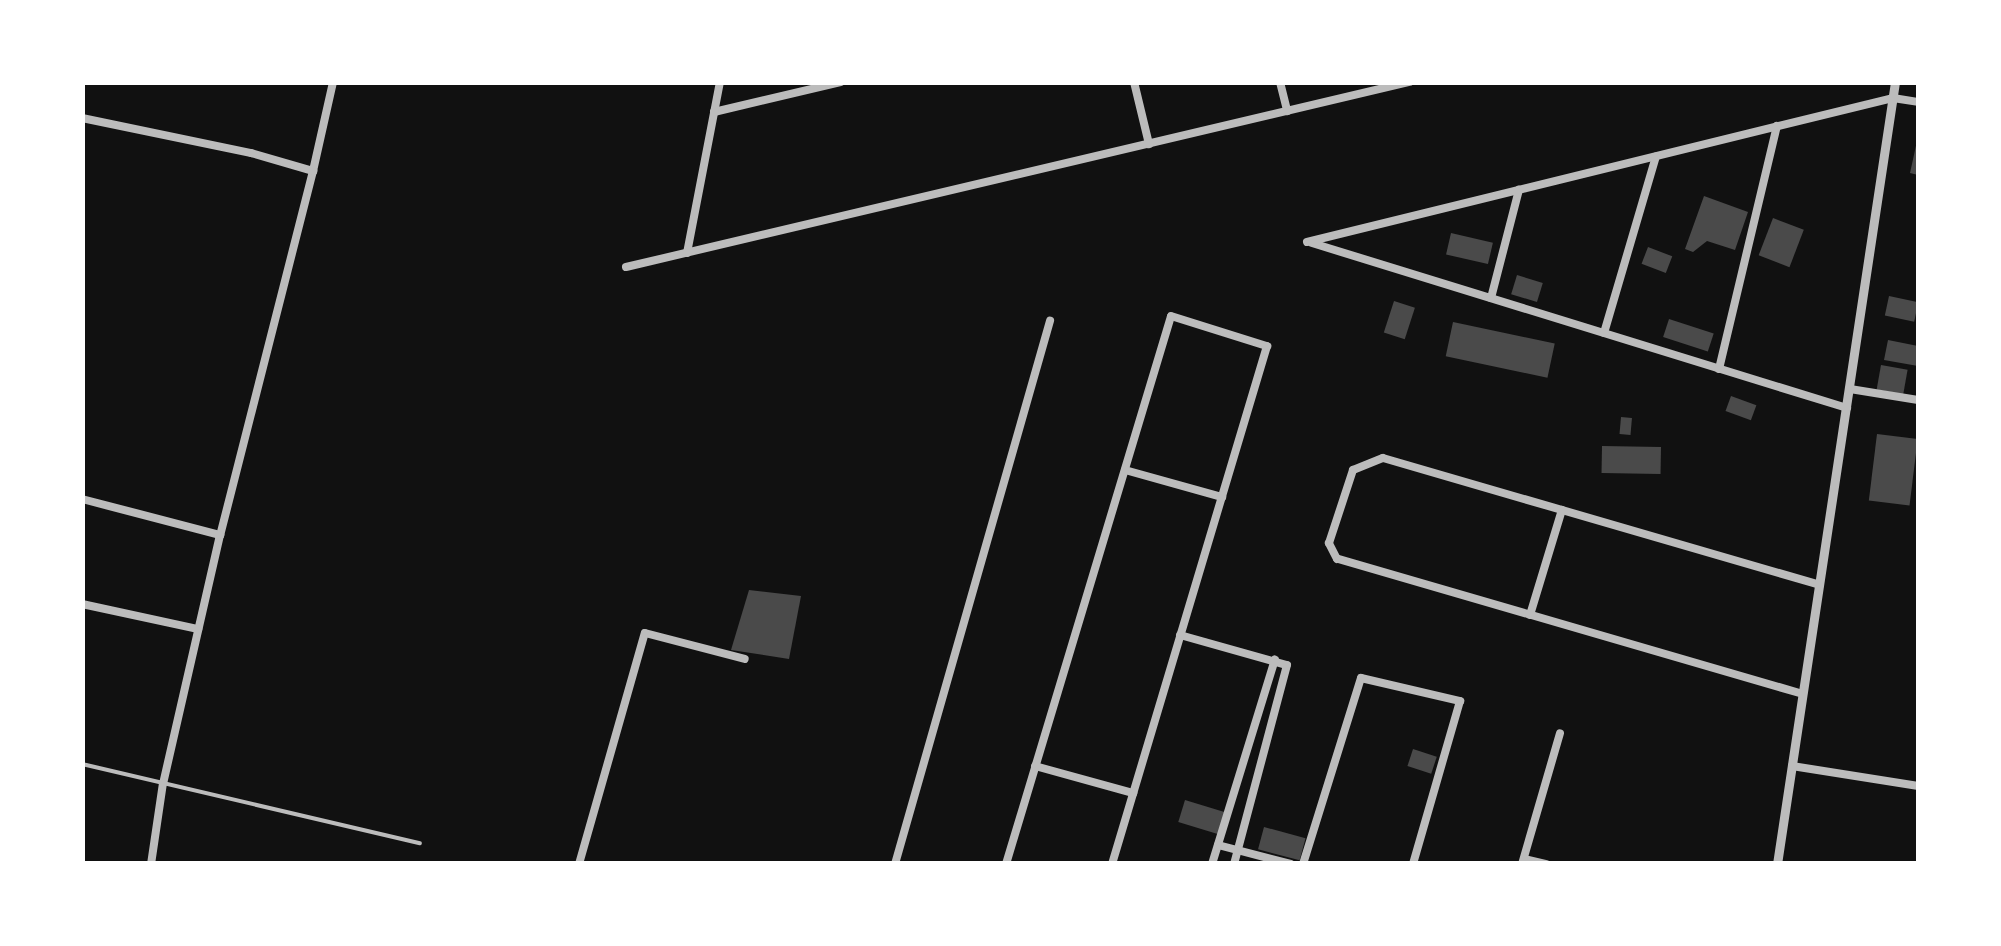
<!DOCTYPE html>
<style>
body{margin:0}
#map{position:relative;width:2001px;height:946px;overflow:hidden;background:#111;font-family:"Exo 2",sans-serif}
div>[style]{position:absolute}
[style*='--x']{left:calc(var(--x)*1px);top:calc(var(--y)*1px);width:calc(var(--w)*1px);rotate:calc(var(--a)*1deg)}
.building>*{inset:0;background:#4a4a4a;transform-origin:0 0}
.service>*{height:4px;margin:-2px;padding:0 2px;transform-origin:2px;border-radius:2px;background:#bcbcbc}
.minor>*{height:8px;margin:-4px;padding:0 4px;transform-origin:4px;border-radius:4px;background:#bcbcbc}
.tertiary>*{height:9px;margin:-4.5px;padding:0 4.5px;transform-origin:4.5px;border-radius:4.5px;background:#bcbcbc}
span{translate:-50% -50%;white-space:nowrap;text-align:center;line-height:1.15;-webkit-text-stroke:10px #fff;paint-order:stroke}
.frame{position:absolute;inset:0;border:85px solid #fff;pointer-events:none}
</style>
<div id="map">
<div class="building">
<div style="clip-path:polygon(1917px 141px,1918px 141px,1918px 175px,1910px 173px)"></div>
<div style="clip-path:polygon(1704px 196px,1748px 212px,1735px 250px,1707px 241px,1693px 252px,1685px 249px)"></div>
<div style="left:1773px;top:218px;width:33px;height:40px;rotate:21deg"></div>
<div style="left:1451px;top:233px;width:43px;height:22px;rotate:13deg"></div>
<div style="left:1648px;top:247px;width:26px;height:18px;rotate:21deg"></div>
<div style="left:1517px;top:275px;width:27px;height:20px;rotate:17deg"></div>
<div style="left:1889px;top:296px;width:30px;height:20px;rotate:12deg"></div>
<div style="left:1394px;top:301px;width:22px;height:33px;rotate:18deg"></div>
<div style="left:1669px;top:319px;width:47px;height:19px;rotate:18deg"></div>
<div style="left:1453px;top:322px;width:104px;height:35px;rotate:12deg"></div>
<div style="clip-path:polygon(1888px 340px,1918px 346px,1918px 366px,1884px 360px)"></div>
<div style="left:1881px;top:365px;width:27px;height:25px;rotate:10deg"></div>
<div style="left:1731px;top:396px;width:27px;height:16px;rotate:20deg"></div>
<div style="left:1621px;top:417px;width:11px;height:17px;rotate:5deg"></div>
<div style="left:1877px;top:434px;width:41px;height:67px;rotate:7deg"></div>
<div style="left:1602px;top:446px;width:59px;height:27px;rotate:1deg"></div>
<div style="clip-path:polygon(749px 590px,801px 596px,789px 659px,731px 650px)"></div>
<div style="left:1413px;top:749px;width:25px;height:18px;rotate:18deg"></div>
<div style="left:1185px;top:800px;width:42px;height:23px;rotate:17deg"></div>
<div style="left:1264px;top:827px;width:43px;height:23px;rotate:15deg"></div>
</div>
<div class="service">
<div style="--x:82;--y:764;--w:347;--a:13.2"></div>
</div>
<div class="minor">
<div style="--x:1134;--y:82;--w:64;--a:76.4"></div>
<div style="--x:1280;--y:82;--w:30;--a:76"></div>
<div style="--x:714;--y:112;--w:130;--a:-13.3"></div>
<div style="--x:82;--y:118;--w:173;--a:11.7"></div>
<div style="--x:251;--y:153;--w:65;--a:16.2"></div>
<div style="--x:313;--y:171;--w:376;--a:104.3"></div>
<div style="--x:220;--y:535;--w:254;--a:102.9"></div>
<div style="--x:163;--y:783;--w:82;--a:98.4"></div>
<div style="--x:313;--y:171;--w:91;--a:-77.3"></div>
<div style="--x:1307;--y:242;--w:603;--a:-13.81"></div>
<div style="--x:1893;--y:98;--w:25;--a:9"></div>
<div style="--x:1312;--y:243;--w:560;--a:17.14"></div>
<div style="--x:687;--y:253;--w:174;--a:-79.1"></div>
<div style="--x:626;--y:267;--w:805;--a:-13.29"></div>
<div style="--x:1491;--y:298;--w:112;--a:-75.5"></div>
<div style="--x:1604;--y:333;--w:184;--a:-73.6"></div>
<div style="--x:1719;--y:369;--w:250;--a:-76.6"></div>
<div style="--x:1850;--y:389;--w:69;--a:9.2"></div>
<div style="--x:1125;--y:470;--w:101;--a:15.6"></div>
<div style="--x:82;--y:499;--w:143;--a:14.6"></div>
<div style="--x:82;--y:604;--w:119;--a:12.2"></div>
<div style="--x:1530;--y:615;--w:110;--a:-73.1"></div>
<div style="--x:1180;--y:635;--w:111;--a:15.7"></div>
<div style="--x:1287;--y:665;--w:206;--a:104.9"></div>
<div style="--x:1803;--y:694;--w:485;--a:-163.8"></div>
<div style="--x:1337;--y:559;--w:18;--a:-117"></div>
<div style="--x:1329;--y:543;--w:77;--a:-71.8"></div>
<div style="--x:1353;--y:470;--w:32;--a:-22"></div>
<div style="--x:1383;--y:458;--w:455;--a:16.2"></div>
<div style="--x:1035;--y:766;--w:102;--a:15.4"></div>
<div style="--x:1792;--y:766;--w:128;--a:9"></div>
<div style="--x:1218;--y:845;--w:75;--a:14.6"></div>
<div style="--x:1524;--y:859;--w:23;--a:13"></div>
<div style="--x:579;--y:864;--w:240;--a:-74.1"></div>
<div style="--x:645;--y:633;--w:103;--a:14.6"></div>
<div style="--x:895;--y:864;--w:565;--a:-74.07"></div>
<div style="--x:1006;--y:864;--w:572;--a:-73.24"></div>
<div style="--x:1171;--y:316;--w:101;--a:17.4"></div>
<div style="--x:1267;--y:346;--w:541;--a:106.66"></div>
<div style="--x:1212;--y:864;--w:214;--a:-72.9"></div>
<div style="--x:1303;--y:864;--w:195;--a:-72.7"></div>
<div style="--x:1361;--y:678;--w:102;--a:13.1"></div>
<div style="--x:1460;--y:701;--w:170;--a:106.1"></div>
<div style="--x:1522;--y:864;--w:136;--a:-73.8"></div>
</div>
<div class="tertiary">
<div style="--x:1777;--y:864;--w:791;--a:-81.42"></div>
</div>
<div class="frame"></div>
</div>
